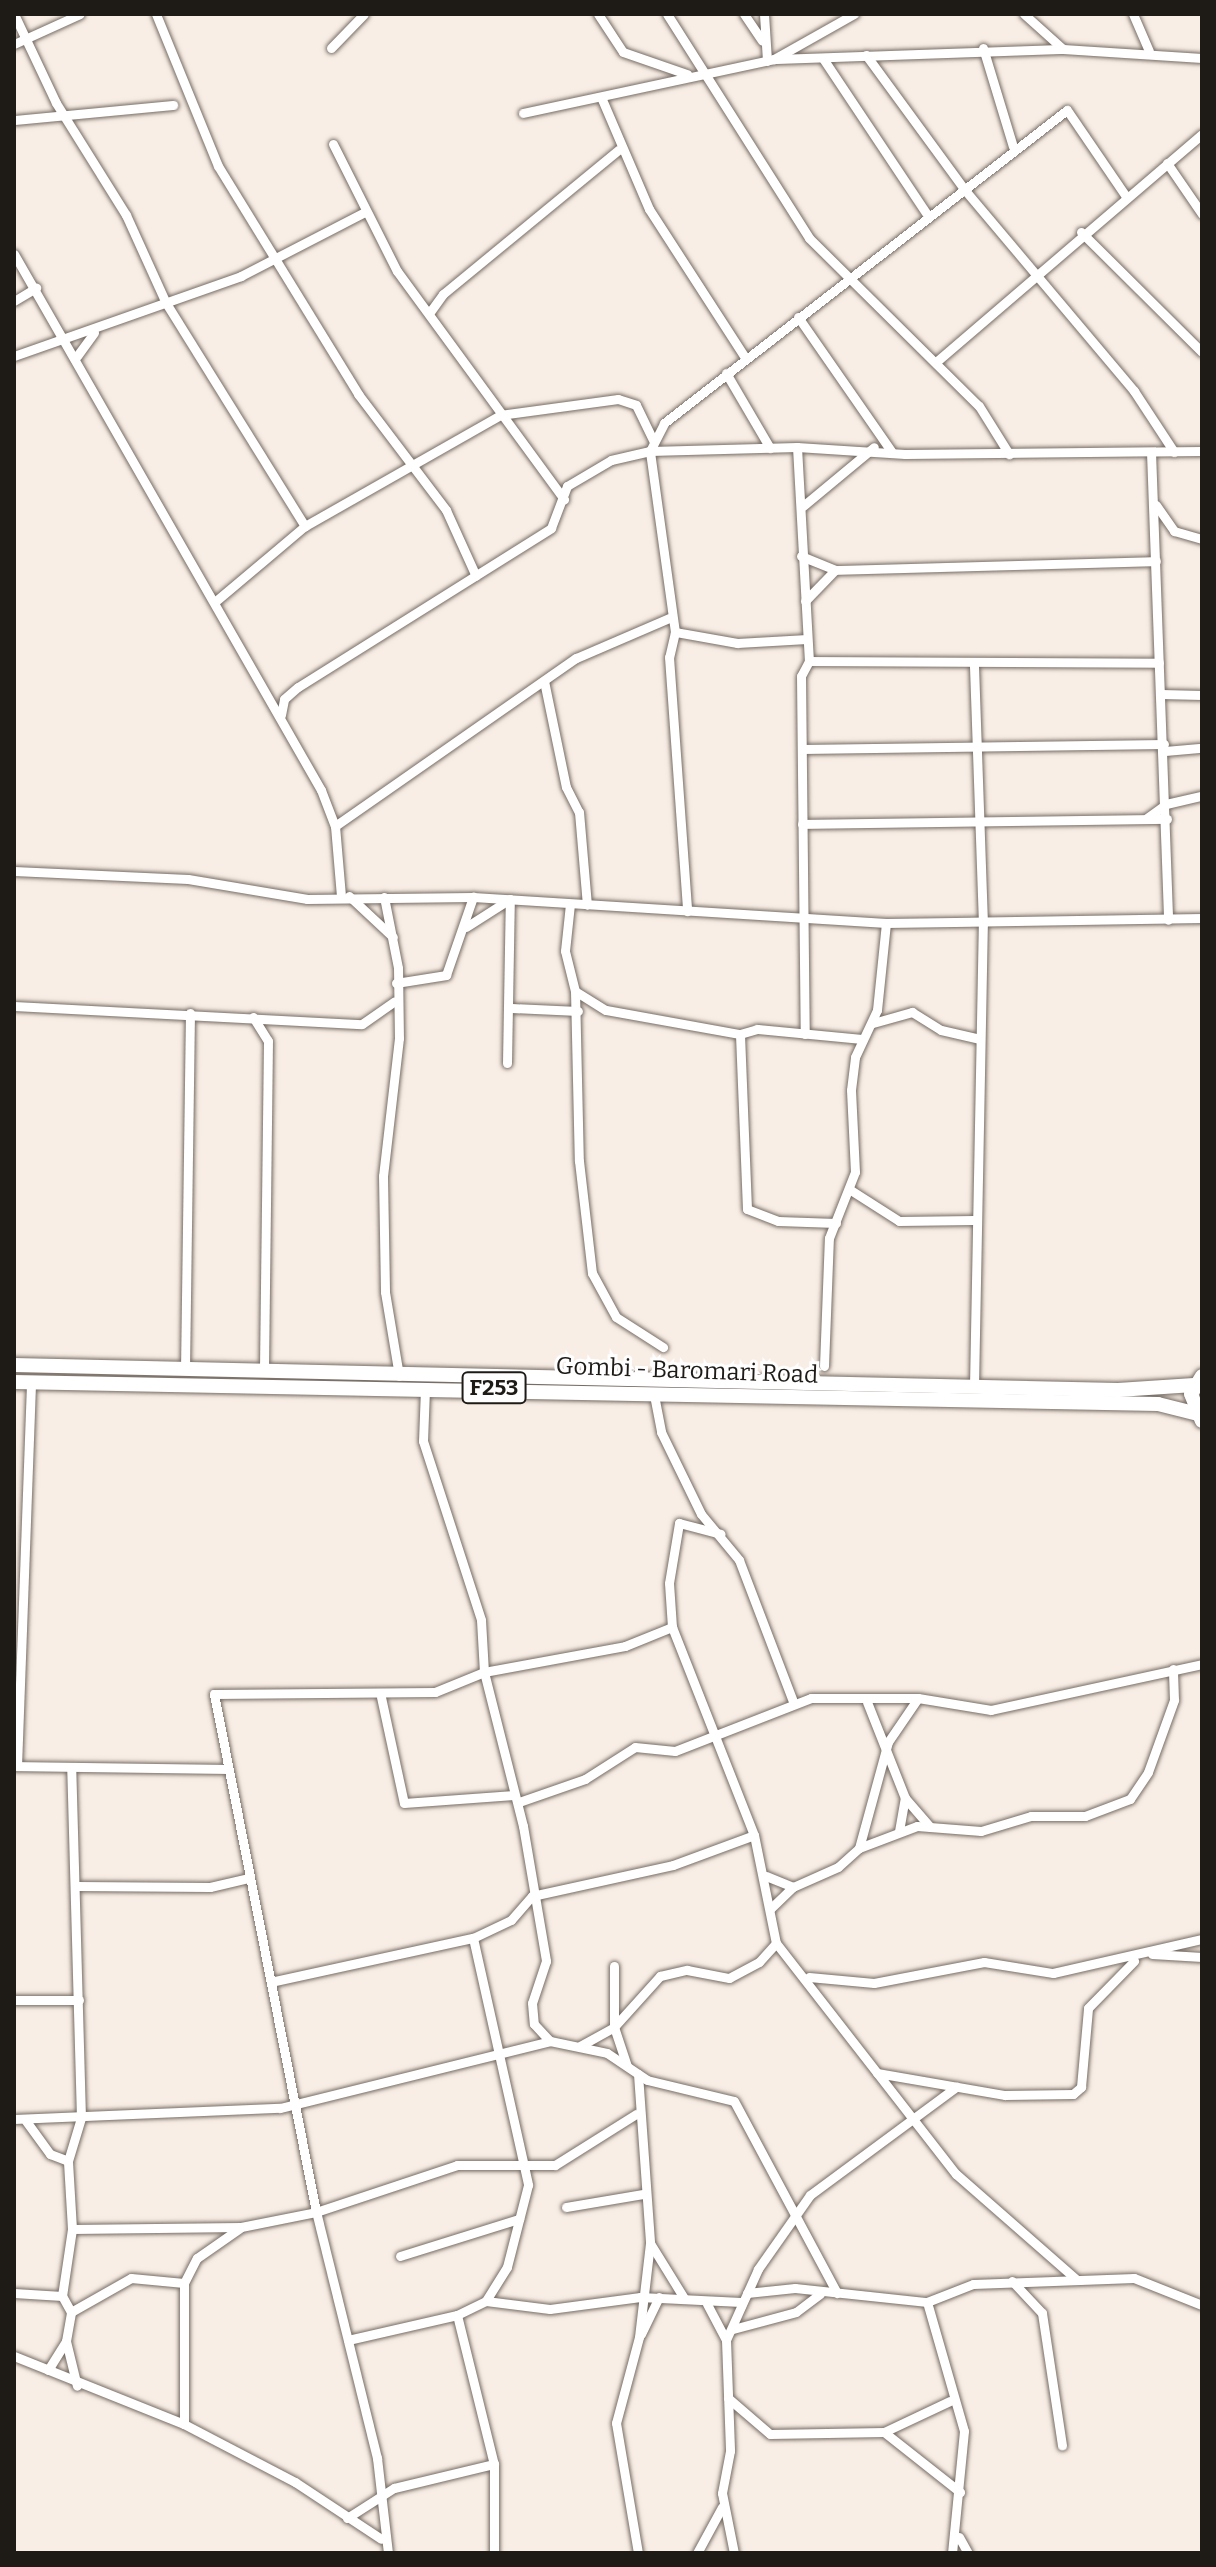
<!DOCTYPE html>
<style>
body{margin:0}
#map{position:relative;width:1216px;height:2567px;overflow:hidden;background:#f9eee5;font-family:Bitter,serif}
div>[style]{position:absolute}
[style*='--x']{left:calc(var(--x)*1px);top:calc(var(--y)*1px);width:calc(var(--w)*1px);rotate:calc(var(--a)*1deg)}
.roads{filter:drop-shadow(0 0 2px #766c64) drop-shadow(0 0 2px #766c64)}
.minor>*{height:9px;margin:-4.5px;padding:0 4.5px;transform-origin:4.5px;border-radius:4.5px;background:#fff}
.primary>*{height:14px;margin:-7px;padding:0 7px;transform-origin:7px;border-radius:7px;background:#fff}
span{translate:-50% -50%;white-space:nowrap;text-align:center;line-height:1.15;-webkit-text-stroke:6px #fefefe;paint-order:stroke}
.shield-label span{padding:2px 6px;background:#fefefe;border:2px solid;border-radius:6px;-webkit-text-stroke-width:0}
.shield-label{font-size:22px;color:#1e1b17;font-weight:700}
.street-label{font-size:24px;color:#1e1b17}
.frame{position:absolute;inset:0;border:16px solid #1e1b17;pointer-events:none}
</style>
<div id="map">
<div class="roads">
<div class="minor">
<div style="--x:14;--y:14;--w:98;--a:64.7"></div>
<div style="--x:56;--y:103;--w:132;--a:58"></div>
<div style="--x:126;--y:215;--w:97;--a:65.6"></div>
<div style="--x:166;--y:303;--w:263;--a:58.1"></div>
<div style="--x:156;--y:14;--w:164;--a:67.8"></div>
<div style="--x:218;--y:166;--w:268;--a:58.4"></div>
<div style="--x:358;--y:394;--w:146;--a:52.8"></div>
<div style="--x:446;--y:510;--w:72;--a:65.6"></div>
<div style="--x:598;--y:14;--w:45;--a:56.7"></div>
<div style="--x:623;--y:52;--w:68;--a:19"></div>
<div style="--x:667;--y:14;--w:265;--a:57.6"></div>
<div style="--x:809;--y:238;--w:239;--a:44.7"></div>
<div style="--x:979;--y:406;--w:57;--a:58"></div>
<div style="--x:744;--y:14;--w:32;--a:56"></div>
<div style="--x:764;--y:14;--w:47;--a:86.3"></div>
<div style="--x:1024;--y:14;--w:52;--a:41.9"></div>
<div style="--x:1063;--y:49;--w:139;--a:3.7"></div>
<div style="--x:1133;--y:14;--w:40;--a:66.6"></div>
<div style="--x:14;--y:44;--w:72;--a:-24.4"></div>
<div style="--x:331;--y:48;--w:47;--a:-45.9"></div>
<div style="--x:983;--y:48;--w:103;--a:73.1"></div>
<div style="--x:866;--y:55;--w:166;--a:53.8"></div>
<div style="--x:964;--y:189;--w:264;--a:49.9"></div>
<div style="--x:1134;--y:391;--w:73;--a:56.7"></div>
<div style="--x:774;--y:59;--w:289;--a:-2"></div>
<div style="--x:824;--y:60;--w:187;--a:56.3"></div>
<div style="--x:601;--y:97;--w:122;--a:66.8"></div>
<div style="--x:649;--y:209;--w:175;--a:57.1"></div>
<div style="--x:523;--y:113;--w:257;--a:-12.1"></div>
<div style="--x:774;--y:59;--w:92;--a:-29.4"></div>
<div style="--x:14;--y:120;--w:160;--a:-5.4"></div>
<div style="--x:333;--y:144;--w:142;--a:63.3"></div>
<div style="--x:397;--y:271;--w:283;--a:53.8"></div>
<div style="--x:1167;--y:163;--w:62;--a:55.5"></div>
<div style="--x:1081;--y:232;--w:170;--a:44.8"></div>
<div style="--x:14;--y:254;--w:618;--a:60.2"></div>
<div style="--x:321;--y:790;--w:39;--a:69"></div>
<div style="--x:335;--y:826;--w:70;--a:85.1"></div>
<div style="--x:14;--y:301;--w:26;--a:-31"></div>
<div style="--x:430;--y:312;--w:22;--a:-54"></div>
<div style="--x:443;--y:294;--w:227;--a:-39.4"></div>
<div style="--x:798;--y:317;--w:163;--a:55.2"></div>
<div style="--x:14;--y:356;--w:241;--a:-19.4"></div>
<div style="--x:241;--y:276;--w:137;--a:-27.3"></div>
<div style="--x:77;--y:356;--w:29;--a:-54"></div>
<div style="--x:936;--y:362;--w:350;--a:-40.6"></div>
<div style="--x:726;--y:373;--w:87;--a:59.6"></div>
<div style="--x:797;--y:447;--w:214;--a:86.8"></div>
<div style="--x:809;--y:661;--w:17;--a:118"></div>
<div style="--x:801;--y:676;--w:358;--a:89.4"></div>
<div style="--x:1151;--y:452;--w:468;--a:87.9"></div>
<div style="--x:1156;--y:505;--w:32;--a:55"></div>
<div style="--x:1174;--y:531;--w:29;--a:16"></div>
<div style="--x:803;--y:506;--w:92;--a:-39.7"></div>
<div style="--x:801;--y:556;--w:37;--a:22"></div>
<div style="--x:835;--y:570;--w:321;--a:-1.6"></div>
<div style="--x:217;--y:600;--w:115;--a:-40.1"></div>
<div style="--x:305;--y:526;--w:224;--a:-29.6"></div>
<div style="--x:500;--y:415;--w:119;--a:-7.7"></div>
<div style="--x:618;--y:399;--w:19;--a:18"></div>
<div style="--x:636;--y:405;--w:41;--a:64.1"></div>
<div style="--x:805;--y:601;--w:43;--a:-45.9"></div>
<div style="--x:675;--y:632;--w:26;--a:103"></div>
<div style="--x:669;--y:657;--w:255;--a:85.9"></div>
<div style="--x:807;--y:639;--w:70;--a:176.7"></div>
<div style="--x:737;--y:643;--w:63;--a:-169.9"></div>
<div style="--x:675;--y:632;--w:183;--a:-97.9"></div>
<div style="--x:650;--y:451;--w:31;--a:-63"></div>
<div style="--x:664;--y:423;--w:510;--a:-37.84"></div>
<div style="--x:1067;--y:110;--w:103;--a:55.7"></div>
<div style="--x:809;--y:661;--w:350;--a:0.3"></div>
<div style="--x:544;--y:681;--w:108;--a:78.3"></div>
<div style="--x:566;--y:787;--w:28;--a:63"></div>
<div style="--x:579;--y:812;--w:93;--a:85.1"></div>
<div style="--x:1161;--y:694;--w:41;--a:1.4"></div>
<div style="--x:281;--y:715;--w:16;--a:-79"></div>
<div style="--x:284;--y:699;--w:18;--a:-41"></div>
<div style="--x:298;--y:687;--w:299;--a:-32.1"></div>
<div style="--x:551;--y:528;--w:45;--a:-69.1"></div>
<div style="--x:567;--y:486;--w:51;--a:-30.6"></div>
<div style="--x:611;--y:460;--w:40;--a:-13"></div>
<div style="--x:650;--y:451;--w:147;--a:-1.6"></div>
<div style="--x:797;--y:447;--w:108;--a:3.7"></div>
<div style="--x:905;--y:454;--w:297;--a:-0.6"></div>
<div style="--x:802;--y:749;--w:362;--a:-0.8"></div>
<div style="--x:1165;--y:751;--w:37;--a:-5"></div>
<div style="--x:1147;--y:818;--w:24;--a:-36"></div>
<div style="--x:1166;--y:804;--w:37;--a:-13"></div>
<div style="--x:802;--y:824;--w:365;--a:-0.8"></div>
<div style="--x:335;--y:826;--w:294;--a:-34.9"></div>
<div style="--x:576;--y:658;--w:101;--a:-23.3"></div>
<div style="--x:14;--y:871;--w:174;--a:2.6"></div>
<div style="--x:188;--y:879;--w:121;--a:9.5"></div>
<div style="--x:307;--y:899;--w:166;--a:-0.7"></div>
<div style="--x:473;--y:897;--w:414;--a:3.6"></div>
<div style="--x:886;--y:923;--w:316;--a:-0.9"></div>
<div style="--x:349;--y:896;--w:60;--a:43"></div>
<div style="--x:384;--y:897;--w:72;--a:78.8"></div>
<div style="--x:398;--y:968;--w:70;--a:89.2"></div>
<div style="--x:399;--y:1038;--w:139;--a:96.6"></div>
<div style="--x:383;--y:1176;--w:116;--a:89"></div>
<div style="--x:385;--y:1292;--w:85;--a:80.5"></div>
<div style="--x:570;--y:904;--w:47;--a:96.1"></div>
<div style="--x:565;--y:951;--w:41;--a:76"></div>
<div style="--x:575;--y:991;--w:170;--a:88.7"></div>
<div style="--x:579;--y:1161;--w:113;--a:83.4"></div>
<div style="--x:592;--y:1273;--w:50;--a:61.4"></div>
<div style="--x:616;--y:1317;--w:56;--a:32.6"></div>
<div style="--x:466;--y:927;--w:52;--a:-32.5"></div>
<div style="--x:396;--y:983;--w:51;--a:-9.1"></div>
<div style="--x:446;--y:975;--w:83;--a:-70.9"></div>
<div style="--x:575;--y:991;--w:36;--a:32"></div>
<div style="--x:606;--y:1010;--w:136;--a:10.2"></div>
<div style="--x:14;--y:1006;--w:348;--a:3"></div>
<div style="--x:362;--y:1024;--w:39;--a:-35"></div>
<div style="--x:512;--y:1008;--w:66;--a:2.6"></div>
<div style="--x:253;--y:1017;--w:28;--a:58"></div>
<div style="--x:268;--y:1041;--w:331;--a:90.7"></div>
<div style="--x:873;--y:1023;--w:41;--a:-15.8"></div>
<div style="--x:912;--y:1012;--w:34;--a:32"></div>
<div style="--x:941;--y:1030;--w:40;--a:13"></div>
<div style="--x:507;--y:1063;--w:164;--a:-89"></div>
<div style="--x:849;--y:1189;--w:59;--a:32.6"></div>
<div style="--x:899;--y:1221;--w:75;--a:-0.8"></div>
<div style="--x:836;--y:1223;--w:58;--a:-178"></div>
<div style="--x:778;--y:1221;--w:33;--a:-159"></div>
<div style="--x:747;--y:1209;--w:175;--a:-92.3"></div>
<div style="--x:740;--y:1034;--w:18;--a:-16"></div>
<div style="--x:757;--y:1029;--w:106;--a:5.4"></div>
<div style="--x:824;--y:1366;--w:128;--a:-87.8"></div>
<div style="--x:829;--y:1238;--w:71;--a:-68.5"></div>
<div style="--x:855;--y:1172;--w:82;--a:-92.8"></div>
<div style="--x:851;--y:1090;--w:33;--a:-83"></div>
<div style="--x:855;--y:1057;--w:52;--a:-64.9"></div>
<div style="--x:877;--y:1010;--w:87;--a:-84.1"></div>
<div style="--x:185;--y:1370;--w:357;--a:-89.2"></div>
<div style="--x:974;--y:1386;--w:462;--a:-88.9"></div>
<div style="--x:983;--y:924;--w:261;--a:-92"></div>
<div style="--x:425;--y:1389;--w:52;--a:92.2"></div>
<div style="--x:423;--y:1441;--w:188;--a:72"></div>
<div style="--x:481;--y:1620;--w:52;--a:86.7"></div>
<div style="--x:484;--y:1672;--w:159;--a:75.8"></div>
<div style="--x:523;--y:1826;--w:137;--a:80.3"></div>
<div style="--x:546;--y:1961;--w:44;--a:108.4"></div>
<div style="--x:532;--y:2003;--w:21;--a:85"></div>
<div style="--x:534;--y:2024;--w:23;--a:47"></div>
<div style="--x:550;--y:2041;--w:58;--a:11.9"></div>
<div style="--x:607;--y:2053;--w:48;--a:34"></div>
<div style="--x:647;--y:2080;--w:89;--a:13.6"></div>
<div style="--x:734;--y:2101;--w:218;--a:61.8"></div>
<div style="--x:654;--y:1395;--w:38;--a:79"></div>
<div style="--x:661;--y:1432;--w:91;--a:64"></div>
<div style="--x:701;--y:1514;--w:60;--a:50.4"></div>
<div style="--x:739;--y:1560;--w:154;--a:69.1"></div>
<div style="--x:672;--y:1627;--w:224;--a:68.5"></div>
<div style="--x:754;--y:1835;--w:110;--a:78.5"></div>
<div style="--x:776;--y:1943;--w:293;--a:52.1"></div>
<div style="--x:956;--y:2174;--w:161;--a:41.2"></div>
<div style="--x:381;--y:1697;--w:108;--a:77.8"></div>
<div style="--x:404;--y:1803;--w:110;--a:-4.2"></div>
<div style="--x:867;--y:1702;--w:103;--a:68.4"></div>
<div style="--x:905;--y:1798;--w:38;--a:49"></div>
<div style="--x:14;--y:1766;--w:211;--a:0.8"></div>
<div style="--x:17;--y:1766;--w:384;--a:-87.9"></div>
<div style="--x:519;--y:1802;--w:70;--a:-19.2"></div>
<div style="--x:585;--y:1779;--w:59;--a:-32.6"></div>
<div style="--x:635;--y:1747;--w:40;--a:5.7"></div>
<div style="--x:675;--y:1751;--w:146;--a:-21.3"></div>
<div style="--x:811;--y:1698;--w:107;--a:0"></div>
<div style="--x:918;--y:1698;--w:74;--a:9.3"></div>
<div style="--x:991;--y:1710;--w:216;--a:-12.3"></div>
<div style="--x:899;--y:1831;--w:34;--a:-80"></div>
<div style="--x:859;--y:1848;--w:110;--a:-74.7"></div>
<div style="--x:888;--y:1742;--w:53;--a:-55.7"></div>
<div style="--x:766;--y:1876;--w:29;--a:22"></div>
<div style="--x:76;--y:1886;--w:134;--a:0.4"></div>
<div style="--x:210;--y:1887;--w:39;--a:-13"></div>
<div style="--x:770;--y:1909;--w:32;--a:-44"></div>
<div style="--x:793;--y:1887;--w:49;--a:-24"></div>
<div style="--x:838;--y:1867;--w:28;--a:-42"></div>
<div style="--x:859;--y:1848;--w:62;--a:-20.8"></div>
<div style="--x:917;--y:1826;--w:64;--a:4.5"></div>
<div style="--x:981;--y:1831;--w:52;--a:-16.7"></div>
<div style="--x:1031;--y:1816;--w:54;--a:0"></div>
<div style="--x:1085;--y:1816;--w:48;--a:-20.7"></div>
<div style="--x:1130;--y:1799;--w:32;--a:-56"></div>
<div style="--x:1148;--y:1772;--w:77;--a:-70.1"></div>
<div style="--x:1174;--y:1700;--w:31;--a:-92"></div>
<div style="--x:473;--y:1938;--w:253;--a:77.4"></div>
<div style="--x:528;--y:2185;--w:85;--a:104.4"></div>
<div style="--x:507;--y:2267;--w:40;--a:122"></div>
<div style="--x:1152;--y:1954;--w:50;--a:3.4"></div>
<div style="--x:614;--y:1966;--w:61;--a:90"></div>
<div style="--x:614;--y:2027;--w:41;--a:71.6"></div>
<div style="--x:809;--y:1977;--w:65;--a:5.3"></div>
<div style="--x:874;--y:1983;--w:112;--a:-10.8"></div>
<div style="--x:984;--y:1962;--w:70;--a:9.1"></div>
<div style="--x:1053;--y:1973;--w:153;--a:-12.9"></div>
<div style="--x:275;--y:1981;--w:203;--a:-12.3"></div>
<div style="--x:473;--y:1938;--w:42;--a:-25.3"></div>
<div style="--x:511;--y:1920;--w:32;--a:-49"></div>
<div style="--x:532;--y:1896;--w:144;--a:-12.4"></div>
<div style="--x:673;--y:1865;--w:86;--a:-20.3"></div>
<div style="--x:14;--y:2000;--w:65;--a:0"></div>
<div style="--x:580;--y:2046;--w:39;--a:-29"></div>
<div style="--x:614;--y:2027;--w:69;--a:-48"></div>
<div style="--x:660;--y:1976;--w:28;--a:-13"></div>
<div style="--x:687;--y:1970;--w:43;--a:10.8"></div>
<div style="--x:729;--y:1978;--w:34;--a:-28"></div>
<div style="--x:759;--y:1962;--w:25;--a:-48"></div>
<div style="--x:877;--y:2073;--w:130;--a:9.8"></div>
<div style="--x:1005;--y:2095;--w:68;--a:-0.8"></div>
<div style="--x:1073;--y:2094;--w:11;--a:-41"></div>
<div style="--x:1081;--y:2087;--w:79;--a:-84.9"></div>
<div style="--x:1088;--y:2008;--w:66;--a:-45.6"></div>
<div style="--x:638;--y:2074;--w:169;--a:85.9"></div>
<div style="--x:650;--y:2243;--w:65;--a:58.3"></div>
<div style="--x:14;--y:2119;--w:266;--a:-2.4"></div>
<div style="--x:280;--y:2108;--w:278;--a:-13.9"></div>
<div style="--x:26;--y:2121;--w:41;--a:54"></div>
<div style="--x:50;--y:2154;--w:19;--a:21"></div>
<div style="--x:566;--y:2207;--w:78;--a:-9.6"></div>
<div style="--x:72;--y:2229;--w:169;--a:-0.7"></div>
<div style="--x:241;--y:2227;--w:76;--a:-11.3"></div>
<div style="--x:316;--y:2212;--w:149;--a:-18.4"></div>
<div style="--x:457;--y:2165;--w:98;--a:0"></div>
<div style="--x:555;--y:2165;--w:96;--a:-32.2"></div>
<div style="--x:400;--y:2256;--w:125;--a:-17.3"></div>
<div style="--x:1012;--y:2281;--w:44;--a:46.8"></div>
<div style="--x:1042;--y:2313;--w:134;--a:81.4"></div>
<div style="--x:184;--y:2283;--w:28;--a:-63"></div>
<div style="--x:197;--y:2258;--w:52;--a:-34.9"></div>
<div style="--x:14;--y:2293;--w:48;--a:3.6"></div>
<div style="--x:747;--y:2293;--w:48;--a:-5.9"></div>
<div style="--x:795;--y:2288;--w:133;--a:6.1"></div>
<div style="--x:927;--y:2302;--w:49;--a:-21.4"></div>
<div style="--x:973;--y:2284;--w:161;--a:-2.1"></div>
<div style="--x:1134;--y:2278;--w:73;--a:21.7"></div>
<div style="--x:927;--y:2302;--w:134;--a:74"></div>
<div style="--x:964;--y:2431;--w:123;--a:95.6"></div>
<div style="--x:707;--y:2304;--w:41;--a:62.2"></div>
<div style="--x:726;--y:2340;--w:111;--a:87.9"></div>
<div style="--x:730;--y:2451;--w:43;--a:100.8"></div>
<div style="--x:722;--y:2493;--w:61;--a:78.7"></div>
<div style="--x:71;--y:2312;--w:69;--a:-29.5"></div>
<div style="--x:131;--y:2278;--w:53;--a:5.4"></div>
<div style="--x:184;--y:2283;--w:141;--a:90"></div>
<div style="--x:457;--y:2315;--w:154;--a:76.1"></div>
<div style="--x:494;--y:2464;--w:89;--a:90"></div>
<div style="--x:733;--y:2329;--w:65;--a:-15.1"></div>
<div style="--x:796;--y:2312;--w:30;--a:-37"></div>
<div style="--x:641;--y:2334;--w:41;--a:-64.1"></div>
<div style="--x:348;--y:2340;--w:112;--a:-12.9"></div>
<div style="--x:457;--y:2315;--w:32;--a:-26"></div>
<div style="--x:486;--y:2301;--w:64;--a:7.1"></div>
<div style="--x:550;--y:2309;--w:91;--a:-7.6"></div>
<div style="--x:640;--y:2297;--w:101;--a:2.8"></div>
<div style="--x:726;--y:2340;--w:78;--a:-65.7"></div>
<div style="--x:758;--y:2269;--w:90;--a:-54.9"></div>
<div style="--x:810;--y:2195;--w:182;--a:-36.5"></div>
<div style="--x:66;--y:2341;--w:46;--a:76.3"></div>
<div style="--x:14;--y:2356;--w:183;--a:21.8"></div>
<div style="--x:184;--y:2424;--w:125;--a:27.6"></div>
<div style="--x:295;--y:2482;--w:103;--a:33.5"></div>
<div style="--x:48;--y:2370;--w:34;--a:-58"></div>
<div style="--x:66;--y:2341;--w:29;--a:-80"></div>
<div style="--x:71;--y:2312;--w:18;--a:-119"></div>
<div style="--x:62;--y:2296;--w:68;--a:-81.5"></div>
<div style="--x:72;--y:2229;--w:68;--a:-93.4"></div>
<div style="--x:68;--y:2161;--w:45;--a:-73.2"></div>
<div style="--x:81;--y:2118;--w:351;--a:-91.6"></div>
<div style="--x:728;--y:2398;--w:55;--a:40.6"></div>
<div style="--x:770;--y:2434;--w:114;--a:-1"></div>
<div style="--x:884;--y:2432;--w:97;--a:38.3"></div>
<div style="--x:884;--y:2432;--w:73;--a:-25.2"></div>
<div style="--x:347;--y:2518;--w:56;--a:-32.6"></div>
<div style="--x:394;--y:2488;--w:103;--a:-13.5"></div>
<div style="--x:959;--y:2537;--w:18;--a:61"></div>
<div style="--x:388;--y:2553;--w:96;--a:-96.6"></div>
<div style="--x:377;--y:2458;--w:253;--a:-103.9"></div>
<div style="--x:316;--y:2212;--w:528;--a:-101.14"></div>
<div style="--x:214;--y:1694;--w:221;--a:-0.5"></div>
<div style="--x:435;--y:1692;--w:53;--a:-22.2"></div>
<div style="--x:484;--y:1672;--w:143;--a:-10.4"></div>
<div style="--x:625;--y:1646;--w:51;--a:-22"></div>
<div style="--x:672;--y:1627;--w:44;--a:-93.9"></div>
<div style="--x:669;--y:1583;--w:61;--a:-80.5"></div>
<div style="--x:679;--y:1523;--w:43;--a:14.7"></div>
<div style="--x:638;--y:2553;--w:132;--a:-99.6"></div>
<div style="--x:616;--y:2423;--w:89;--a:-75"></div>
<div style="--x:639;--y:2337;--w:95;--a:-83.3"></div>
<div style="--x:697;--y:2553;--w:52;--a:-61.5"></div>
</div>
<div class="primary">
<div style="--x:14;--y:1365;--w:1104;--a:1.3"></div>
<div style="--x:1118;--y:1390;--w:76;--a:-3.8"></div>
<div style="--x:1202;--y:1376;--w:21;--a:121"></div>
<div style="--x:1191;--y:1394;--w:29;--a:68"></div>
<div style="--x:14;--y:1382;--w:1144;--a:1.1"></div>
<div style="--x:1158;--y:1404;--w:38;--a:14"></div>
</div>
</div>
<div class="shield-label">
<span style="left:494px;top:1388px">F253</span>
</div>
<div class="street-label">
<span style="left:687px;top:1371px;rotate:2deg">Gombi - Baromari Road</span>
</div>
<div class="frame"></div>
</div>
